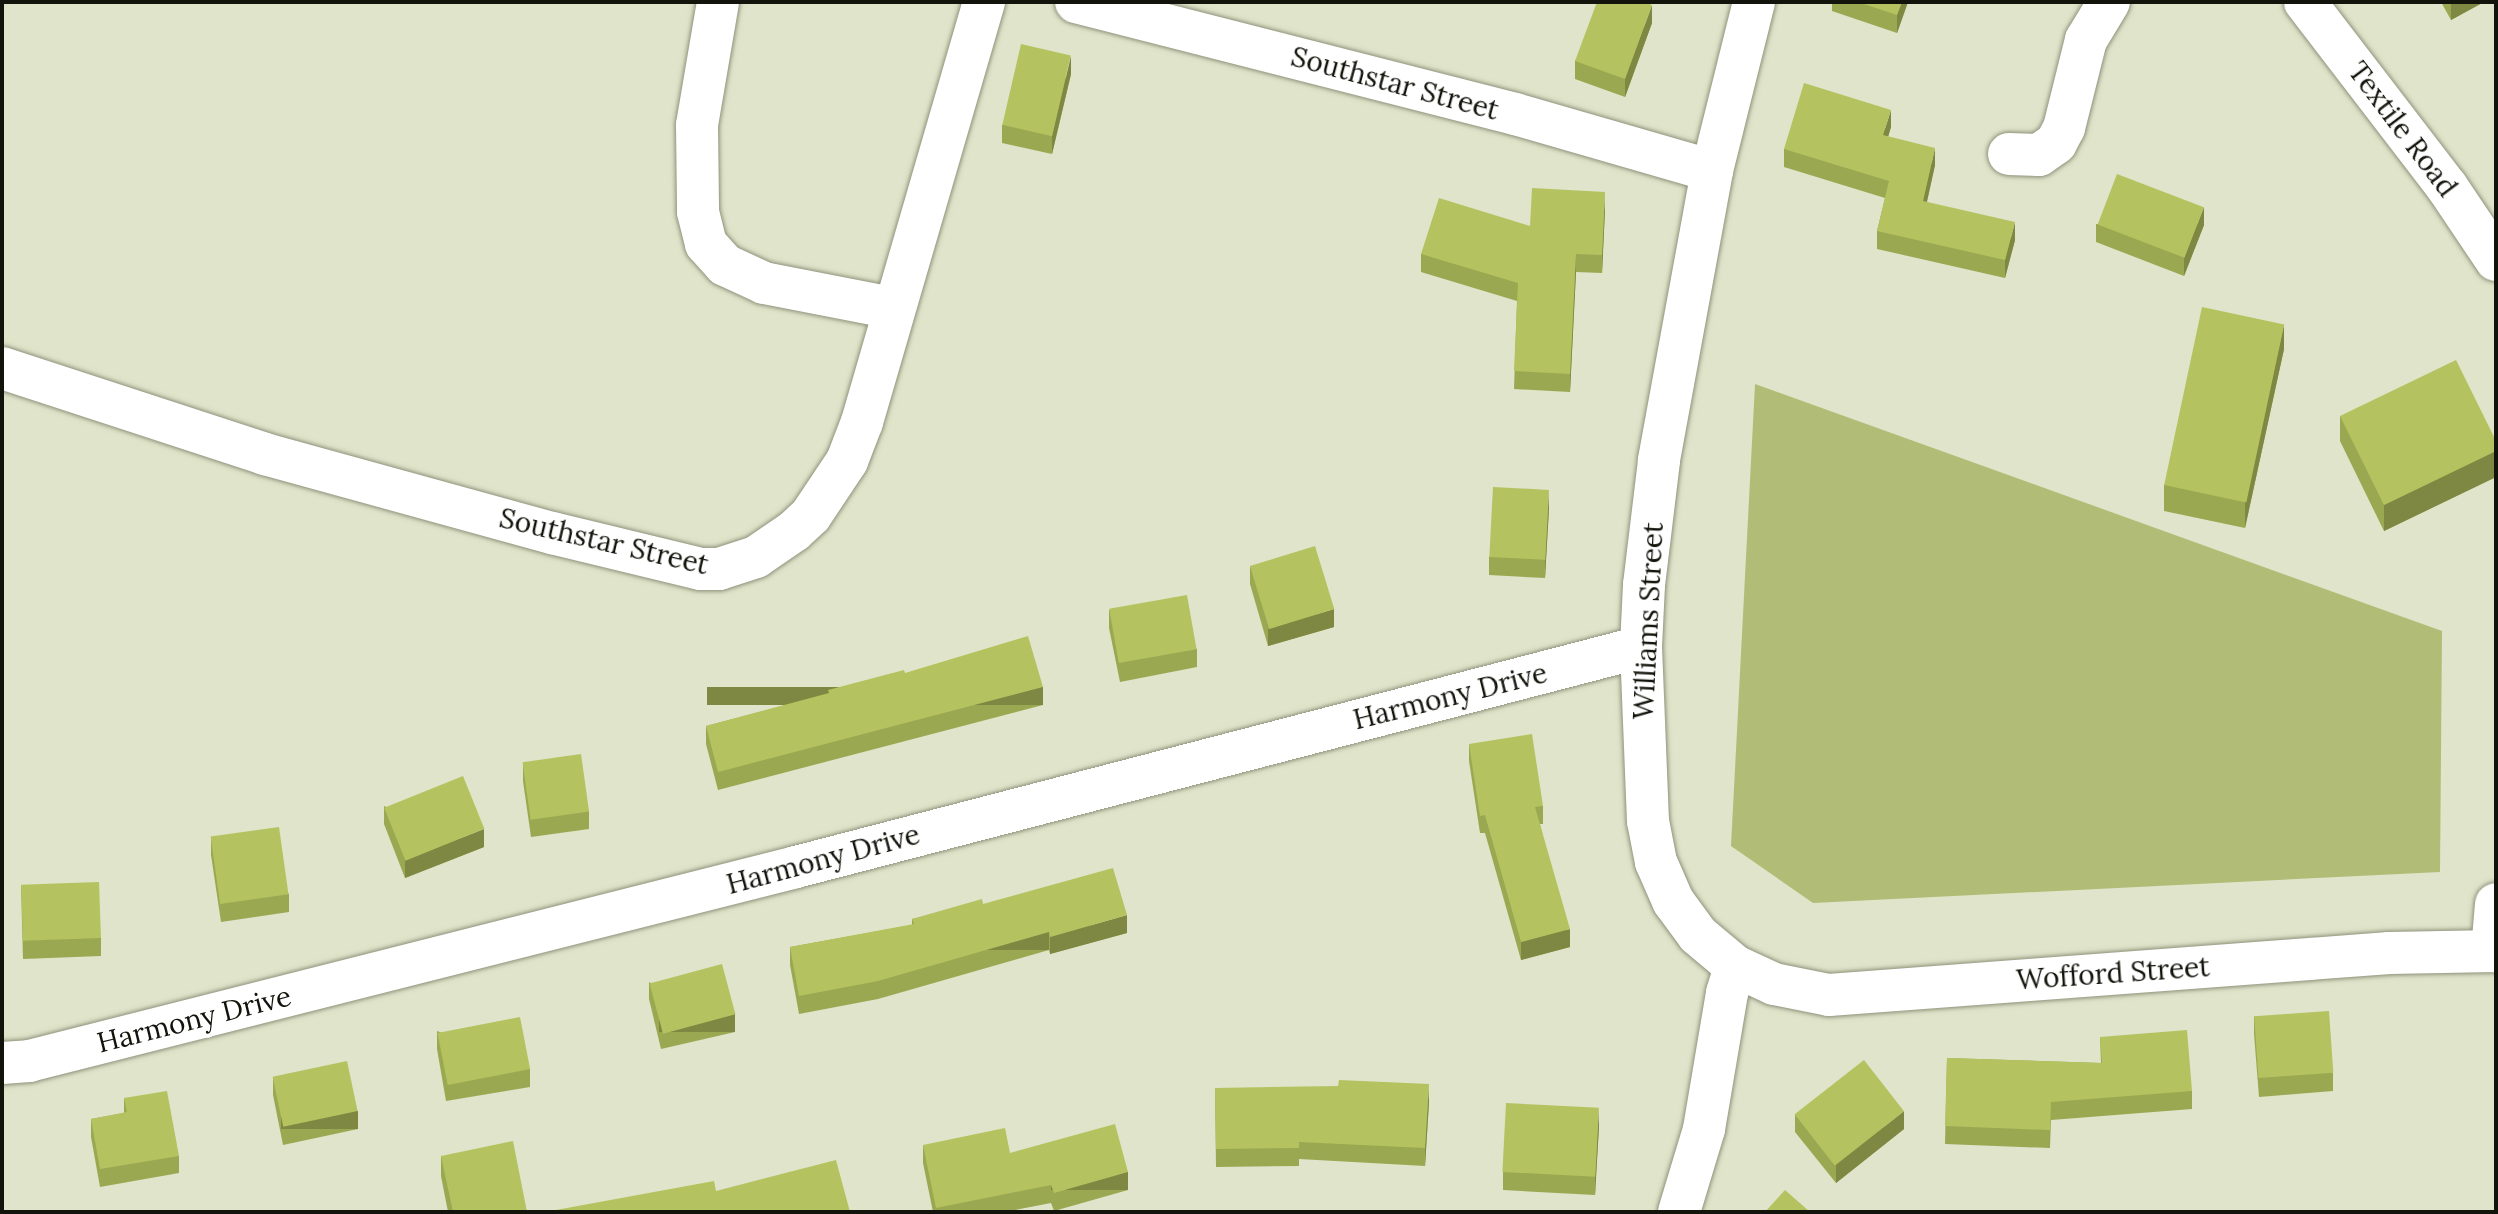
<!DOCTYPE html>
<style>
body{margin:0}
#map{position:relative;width:2498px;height:1214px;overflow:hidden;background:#dfe4ca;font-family:Lora,serif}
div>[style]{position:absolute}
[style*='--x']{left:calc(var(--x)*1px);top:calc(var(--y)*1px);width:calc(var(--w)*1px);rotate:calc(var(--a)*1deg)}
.green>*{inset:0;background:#b1bd76}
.roads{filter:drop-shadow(0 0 2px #8e937b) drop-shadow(0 0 2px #8e937b)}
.minor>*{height:42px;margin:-21px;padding:0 21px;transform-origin:21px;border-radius:21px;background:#fff}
.wall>*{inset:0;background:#9ba852}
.shaded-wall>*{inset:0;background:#7e8842;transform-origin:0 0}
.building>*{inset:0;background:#b4c35f;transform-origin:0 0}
span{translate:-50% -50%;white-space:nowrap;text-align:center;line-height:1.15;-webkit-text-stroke:8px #fff;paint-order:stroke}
.street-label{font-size:28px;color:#12140b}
.frame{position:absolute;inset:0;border:4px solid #12140b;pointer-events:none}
</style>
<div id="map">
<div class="green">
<div style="clip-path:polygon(1755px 384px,2442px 631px,2440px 872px,1813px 903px,1731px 846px)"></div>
</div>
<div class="roads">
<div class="minor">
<div style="--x:718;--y:2;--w:125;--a:99.7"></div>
<div style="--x:697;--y:125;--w:87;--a:89.3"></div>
<div style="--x:698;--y:212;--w:33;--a:76"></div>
<div style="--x:706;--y:244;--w:28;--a:48"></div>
<div style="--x:725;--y:265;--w:43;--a:24.8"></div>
<div style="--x:764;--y:283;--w:131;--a:11"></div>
<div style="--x:1076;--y:2;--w:453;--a:14.3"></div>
<div style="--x:1515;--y:114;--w:205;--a:16.1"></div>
<div style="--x:1754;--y:2;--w:174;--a:104"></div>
<div style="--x:1712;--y:171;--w:295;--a:100.4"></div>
<div style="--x:1659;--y:461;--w:125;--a:96.9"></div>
<div style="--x:1644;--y:585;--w:62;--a:92.8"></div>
<div style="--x:1641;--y:647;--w:174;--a:87.7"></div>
<div style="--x:1648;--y:821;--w:42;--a:79"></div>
<div style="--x:1656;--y:862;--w:43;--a:66.4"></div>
<div style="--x:1673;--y:901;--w:42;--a:53.7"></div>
<div style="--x:1698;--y:935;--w:48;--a:40"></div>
<div style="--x:1735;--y:966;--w:43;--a:24.8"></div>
<div style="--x:1774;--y:984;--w:56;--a:11.3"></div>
<div style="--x:1829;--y:995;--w:562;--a:-4.29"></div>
<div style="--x:2389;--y:953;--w:107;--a:-1.1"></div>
<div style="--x:2305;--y:2;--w:233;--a:52.5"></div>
<div style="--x:2447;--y:187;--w:88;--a:56.1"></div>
<div style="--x:2009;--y:154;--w:30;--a:2"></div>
<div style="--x:2039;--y:155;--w:21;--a:-35"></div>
<div style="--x:2056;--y:143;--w:17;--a:-62"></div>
<div style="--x:2064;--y:128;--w:91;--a:-76"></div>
<div style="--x:2086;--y:40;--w:44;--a:-58.8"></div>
<div style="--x:2;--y:368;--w:277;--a:18.1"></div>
<div style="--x:265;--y:454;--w:298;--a:15.4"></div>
<div style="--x:552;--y:533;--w:153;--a:13.6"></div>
<div style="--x:701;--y:569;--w:18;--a:0"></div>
<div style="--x:719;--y:569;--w:39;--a:-18"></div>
<div style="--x:756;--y:557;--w:46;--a:-34.4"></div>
<div style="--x:794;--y:531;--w:23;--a:-43"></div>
<div style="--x:811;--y:515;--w:65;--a:-56.3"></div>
<div style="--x:847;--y:461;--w:42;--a:-69"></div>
<div style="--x:862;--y:422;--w:437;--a:-73.8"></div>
<div style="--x:2492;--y:951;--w:47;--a:-85.1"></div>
<div style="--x:2;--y:1063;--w:27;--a:-4"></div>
<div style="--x:29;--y:1061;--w:791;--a:-14.19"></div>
<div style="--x:796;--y:867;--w:873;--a:-14.59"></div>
<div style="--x:1679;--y:1212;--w:87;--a:-73.2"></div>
<div style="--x:1704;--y:1129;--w:138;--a:-80.4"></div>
<div style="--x:1727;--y:993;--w:28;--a:-73"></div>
</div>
</div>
<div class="wall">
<div style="clip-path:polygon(1832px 2px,1908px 2px,1897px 33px,1832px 11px)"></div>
<div style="clip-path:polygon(2441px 2px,2484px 2px,2451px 20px)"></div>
<div style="clip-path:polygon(1652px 23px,1625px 97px,1575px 79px,1575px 61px)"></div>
<div style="clip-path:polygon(1071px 74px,1052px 154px,1002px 143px,1002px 125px)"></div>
<div style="clip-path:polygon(1891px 127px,1888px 137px,1935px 165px,1927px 202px,2015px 240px,2005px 278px,1877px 249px,1877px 231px,1885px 198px,1784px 167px,1784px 149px)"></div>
<div style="clip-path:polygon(1605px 209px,1602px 273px,1576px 272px,1570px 392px,1514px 389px,1517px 301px,1421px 272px,1421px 254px,1530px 226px)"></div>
<div style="clip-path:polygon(2096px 224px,2204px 225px,2184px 276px,2096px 242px)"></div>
<div style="clip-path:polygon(2284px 349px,2245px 528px,2164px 511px,2164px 485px)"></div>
<div style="clip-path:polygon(2340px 416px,2496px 451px,2496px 477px,2384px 531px,2340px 441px)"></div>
<div style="clip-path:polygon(1549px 508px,1545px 578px,1489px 575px,1489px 557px)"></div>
<div style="clip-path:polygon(1250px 566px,1334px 627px,1268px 646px,1250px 584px)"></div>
<div style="clip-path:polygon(1109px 610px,1197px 649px,1197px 667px,1120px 682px,1109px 628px)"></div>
<div style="clip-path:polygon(905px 673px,1043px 705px,718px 790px,706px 744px,706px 726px,828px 694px,828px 690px)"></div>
<div style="clip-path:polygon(1469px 744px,1543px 806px,1543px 824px,1540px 824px,1570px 947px,1521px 960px,1485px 833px,1480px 833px,1469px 761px)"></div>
<div style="clip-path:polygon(523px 763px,589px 811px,589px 829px,531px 837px,523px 781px)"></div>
<div style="clip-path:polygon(384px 806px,484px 847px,405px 878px,384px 824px)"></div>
<div style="clip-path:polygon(211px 837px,289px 894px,289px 912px,221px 922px,211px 855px)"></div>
<div style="clip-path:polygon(21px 886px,101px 938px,101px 956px,23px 959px)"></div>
<div style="clip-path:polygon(983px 904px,1127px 933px,1050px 954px,1049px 950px,878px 999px,799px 1014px,790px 965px,790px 947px,912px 925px,912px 919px)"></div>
<div style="clip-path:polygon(649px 982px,735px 1032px,661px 1049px,649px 999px)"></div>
<div style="clip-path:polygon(2254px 1016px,2333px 1073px,2333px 1091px,2259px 1097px,2254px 1034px)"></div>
<div style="clip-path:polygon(437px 1031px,530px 1069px,530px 1087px,446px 1101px,437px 1049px)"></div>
<div style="clip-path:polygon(2100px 1037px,2192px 1091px,2192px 1109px,2051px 1120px,2050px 1148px,1945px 1144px,1947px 1058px,2101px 1063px)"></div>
<div style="clip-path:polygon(273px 1077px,358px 1129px,283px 1145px,273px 1095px)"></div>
<div style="clip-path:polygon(1215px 1088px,1429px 1102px,1425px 1166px,1299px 1159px,1299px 1166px,1216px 1167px)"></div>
<div style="clip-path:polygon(124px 1098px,179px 1156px,179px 1173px,100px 1187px,91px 1137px,91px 1119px,124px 1113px)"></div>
<div style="clip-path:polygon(1795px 1114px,1904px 1129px,1836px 1183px,1795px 1132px)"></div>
<div style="clip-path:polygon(1599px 1126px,1595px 1195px,1503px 1190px,1503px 1172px)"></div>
<div style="clip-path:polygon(923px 1145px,1010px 1153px,1128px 1190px,1054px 1211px,1051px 1203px,1005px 1212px,933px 1212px,923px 1163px)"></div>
<div style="clip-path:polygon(441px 1156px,527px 1212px,448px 1212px,441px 1176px)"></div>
</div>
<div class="shaded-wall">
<div style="clip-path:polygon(1902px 2px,1908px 2px,1897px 33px,1897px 15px)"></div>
<div style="clip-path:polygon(2451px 2px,2484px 2px,2451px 20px)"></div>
<div style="clip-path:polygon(1652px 5px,1652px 23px,1625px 97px,1625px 79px)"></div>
<div style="clip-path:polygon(1071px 56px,1071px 74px,1052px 154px,1052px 136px)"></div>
<div style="clip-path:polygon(1891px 110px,1891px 127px,1883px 153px,1883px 135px)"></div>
<div style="clip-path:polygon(1935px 148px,1935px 165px,1923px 219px,1923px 201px)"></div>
<div style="clip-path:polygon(1605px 192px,1605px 209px,1602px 273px,1602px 255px)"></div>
<div style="clip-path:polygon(2204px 207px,2204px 225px,2184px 276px,2184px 258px)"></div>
<div style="clip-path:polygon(2015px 222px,2015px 240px,2005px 278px,2005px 260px)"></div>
<div style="clip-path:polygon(1576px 254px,1576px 272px,1570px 392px,1570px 374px)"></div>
<div style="clip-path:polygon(2284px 324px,2284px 349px,2245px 528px,2245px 502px)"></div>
<div style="clip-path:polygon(2496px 451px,2496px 477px,2384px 531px,2384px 505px)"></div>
<div style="clip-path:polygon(1549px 490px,1549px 508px,1545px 578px,1545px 560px)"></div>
<div style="clip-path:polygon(1334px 609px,1334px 627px,1268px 646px,1268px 629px)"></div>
<div style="left:1043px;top:687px;width:18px;height:336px;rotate:90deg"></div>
<div style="clip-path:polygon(484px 829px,484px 847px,405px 878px,405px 860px)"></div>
<div style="clip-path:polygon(1127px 915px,1127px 933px,1050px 954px,1050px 937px)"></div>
<div style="clip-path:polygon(1570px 929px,1570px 947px,1521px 960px,1521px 942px)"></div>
<div style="left:1049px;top:932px;width:18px;height:178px;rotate:90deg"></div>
<div style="left:735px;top:1014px;width:18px;height:76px;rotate:90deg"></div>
<div style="clip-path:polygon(1429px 1084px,1429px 1102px,1425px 1166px,1425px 1148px)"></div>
<div style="clip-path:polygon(1599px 1108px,1599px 1126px,1595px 1195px,1595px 1177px)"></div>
<div style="left:358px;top:1111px;width:18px;height:77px;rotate:90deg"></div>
<div style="clip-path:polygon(1904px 1111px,1904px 1129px,1836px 1183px,1836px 1165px)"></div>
<div style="left:1128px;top:1172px;width:18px;height:77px;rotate:90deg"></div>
</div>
<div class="building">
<div style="clip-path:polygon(1597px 2px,1645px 2px,1652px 5px,1625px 79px,1575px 61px)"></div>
<div style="clip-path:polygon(1858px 2px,1902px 2px,1897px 15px)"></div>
<div style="left:1021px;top:44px;width:51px;height:83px;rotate:13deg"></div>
<div style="clip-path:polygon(1804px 83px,1891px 110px,1883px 135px,1935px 148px,1923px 201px,2015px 222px,2005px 260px,1877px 231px,1889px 181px,1784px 149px)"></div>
<div style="left:2117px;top:174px;width:93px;height:54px;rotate:21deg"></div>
<div style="clip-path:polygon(1532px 188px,1605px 192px,1602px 255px,1576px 254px,1570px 374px,1514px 371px,1518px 283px,1421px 254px,1439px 198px,1530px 226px)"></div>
<div style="left:2202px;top:307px;width:84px;height:182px;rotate:12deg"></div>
<div style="clip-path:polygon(2456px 360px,2496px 441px,2496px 451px,2384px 505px,2340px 416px)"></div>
<div style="left:1493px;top:487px;width:56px;height:70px;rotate:3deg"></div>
<div style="left:1315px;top:546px;width:66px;height:68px;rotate:73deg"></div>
<div style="left:1187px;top:595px;width:55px;height:79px;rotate:80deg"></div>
<div style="clip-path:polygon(1028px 636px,1043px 687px,718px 772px,706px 726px,829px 693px,828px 690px,904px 670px,905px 673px)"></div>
<div style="clip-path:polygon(1532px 734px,1543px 806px,1535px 807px,1570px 929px,1521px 942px,1485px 815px,1480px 816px,1469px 744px)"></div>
<div style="left:581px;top:754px;width:58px;height:59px;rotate:82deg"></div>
<div style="left:463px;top:776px;width:57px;height:85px;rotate:68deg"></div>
<div style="left:279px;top:827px;width:68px;height:69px;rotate:82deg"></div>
<div style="clip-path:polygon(1113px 868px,1127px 915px,1050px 937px,1049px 932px,878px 981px,799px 996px,790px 947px,914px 924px,912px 919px,982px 899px,983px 904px)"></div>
<div style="left:99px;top:882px;width:56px;height:78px;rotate:88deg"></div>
<div style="left:722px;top:964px;width:52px;height:75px;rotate:75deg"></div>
<div style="left:2329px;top:1011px;width:62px;height:75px;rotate:86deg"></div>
<div style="left:520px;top:1017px;width:53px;height:84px;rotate:79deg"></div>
<div style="clip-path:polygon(2187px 1030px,2192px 1091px,2051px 1102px,2050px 1130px,1945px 1126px,1947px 1058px,2102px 1063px,2100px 1037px)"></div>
<div style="left:1864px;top:1060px;width:65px;height:88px;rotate:52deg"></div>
<div style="left:347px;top:1061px;width:51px;height:76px;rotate:78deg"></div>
<div style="clip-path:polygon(1339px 1080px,1429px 1084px,1425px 1148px,1299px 1142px,1299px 1148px,1216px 1149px,1215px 1088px,1338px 1086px)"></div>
<div style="clip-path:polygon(167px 1091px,179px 1156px,100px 1169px,91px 1119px,127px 1112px,124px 1098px)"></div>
<div style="left:1506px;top:1103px;width:93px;height:69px;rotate:3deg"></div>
<div style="clip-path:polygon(1115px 1124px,1128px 1172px,1054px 1193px,1051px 1185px,936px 1208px,923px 1145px,1005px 1128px,1010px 1153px)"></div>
<div style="clip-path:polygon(513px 1141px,527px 1212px,453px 1212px,441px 1156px)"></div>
<div style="clip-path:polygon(836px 1160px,850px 1212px,545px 1212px,714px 1181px,716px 1191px)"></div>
<div style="clip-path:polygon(1785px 1190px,1810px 1212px,1765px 1212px)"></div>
</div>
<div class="street-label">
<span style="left:1395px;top:83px;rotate:15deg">Southstar Street</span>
<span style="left:2403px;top:129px;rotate:53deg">Textile Road</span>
<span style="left:604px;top:541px;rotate:13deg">Southstar Street</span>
<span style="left:1648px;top:621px;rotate:-87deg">Williams Street</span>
<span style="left:1450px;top:696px;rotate:-14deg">Harmony Drive</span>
<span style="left:823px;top:859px;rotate:-15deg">Harmony Drive</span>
<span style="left:2113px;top:973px;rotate:-4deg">Wofford Street</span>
<span style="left:194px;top:1019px;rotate:-14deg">Harmony Drive</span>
</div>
<div class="frame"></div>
</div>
